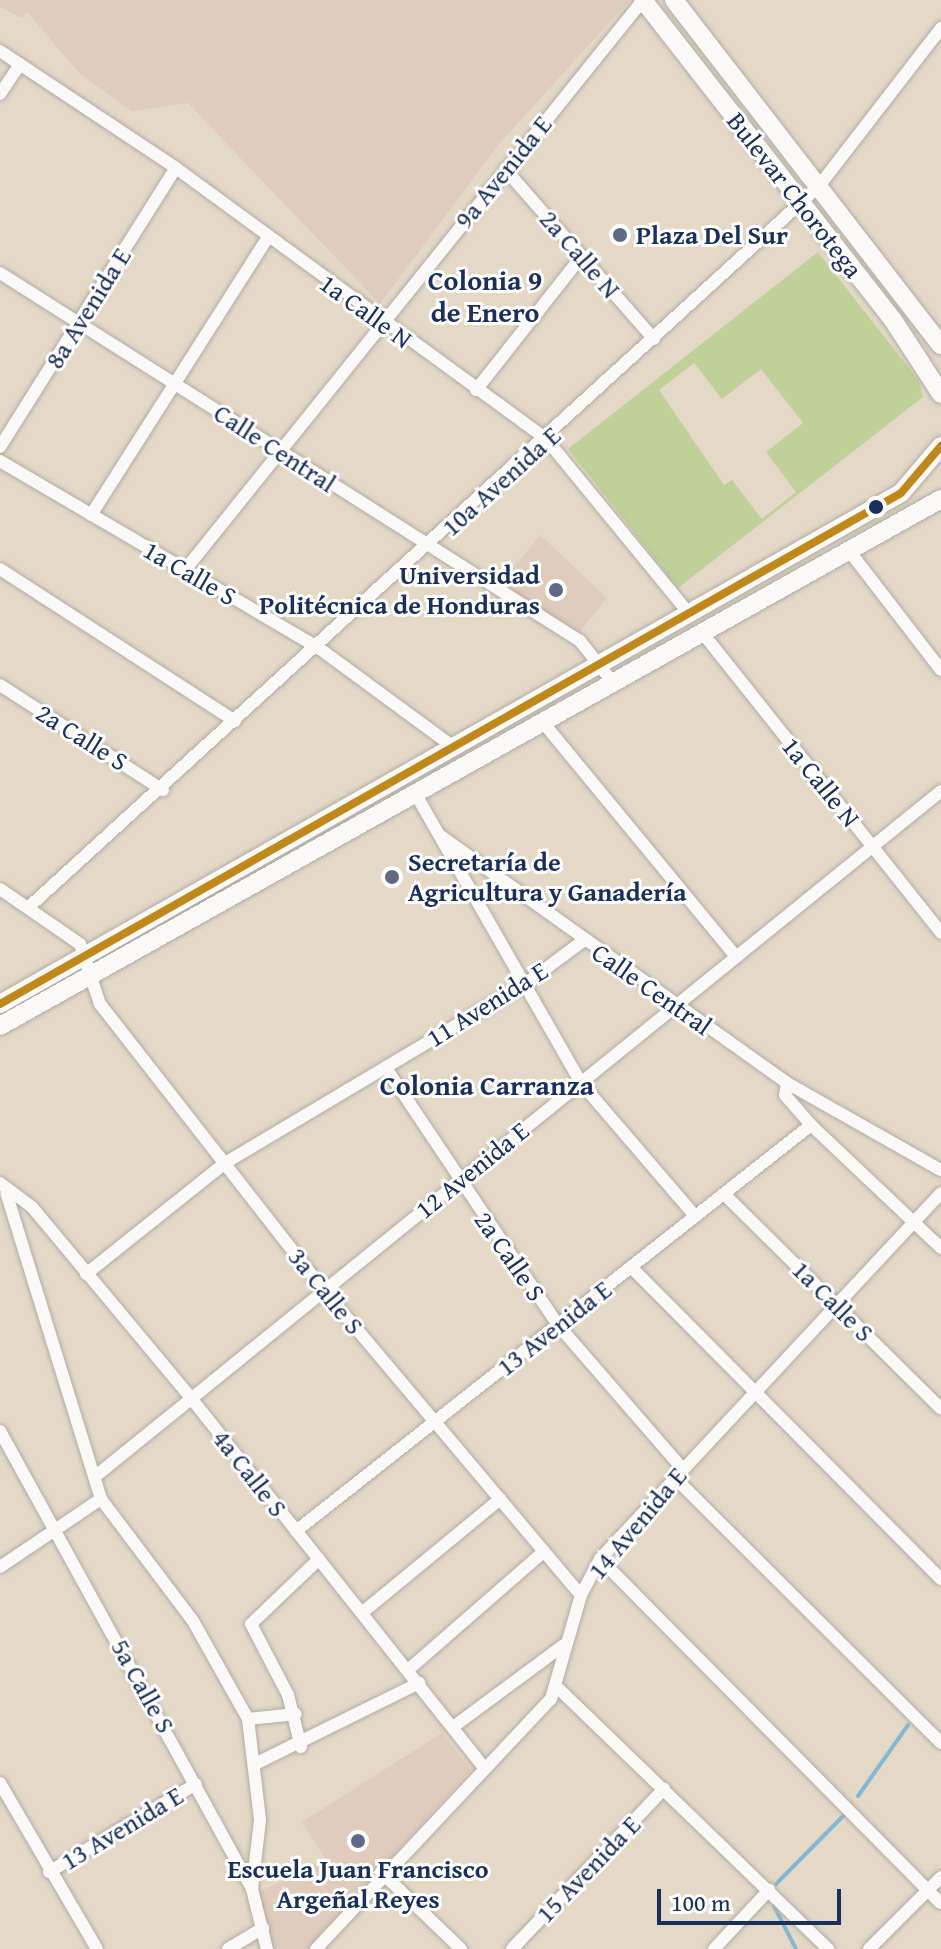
<!DOCTYPE html>
<meta charset="utf-8">
<style>
body{margin:0}
#map{position:relative;width:941px;height:1949px;overflow:hidden;background:#e4d9c7;font-family:"Gentium Book Plus",serif}
div>[style]{position:absolute}
.built>*{inset:0;background:#dfccbc}
.green>*{inset:0;background:#c0d099}
.stream>*{height:4px;margin:-2px;padding:0 2px;transform-origin:2px;border-radius:2px;background:#86b7d2}
.roads{filter:drop-shadow(0 0 2px #b1aca5) drop-shadow(0 0 2px #b1aca5)}
.minor>*{height:12px;margin:-6px;padding:0 6px;transform-origin:6px;border-radius:6px;background:#fbf9f7}
.highway>*{height:18px;margin:-9px;padding:0 9px;transform-origin:9px;border-radius:9px;background:#fbf9f7}
.bus-1>*{height:8px;margin:-4px;padding:0 4px;transform-origin:4px;border-radius:4px;background:#c08818}
.dots>*{width:22px;height:22px;translate:-50% -50%;box-sizing:border-box;border:4px solid #fff;border-radius:50%}
span{translate:-50% -50%;white-space:nowrap;text-align:center;line-height:1.15;-webkit-text-stroke:6px #fff;paint-order:stroke}
.street-label{font-size:26px;color:#1b2f5e}
.poi-label{font-size:26px;color:#1b2f5e;font-weight:700}
.left{translate:0 -50%;text-align:left}
.right{translate:-100% -50%;text-align:right}
.neighbourhood-label{font-size:28px;color:#1b2f5e;font-weight:700}
.scale{position:absolute;left:657px;top:1889px;width:184px;height:36px;box-sizing:border-box;border:4px solid #1b2f5e;border-top:0;padding-left:10px;font-size:24px;line-height:28px;white-space:nowrap;color:#1b2f5e;-webkit-text-stroke:6px #fff;paint-order:stroke}
</style>
<div id="map">
<div class="built">
<div style="clip-path:polygon(0 0,629px 0,629px 1px,499px 144px,380px 304px,188px 103px,132px 111px,81px 75px,27px 12px,22px 18px,0 7px)"></div>
<div style="clip-path:polygon(540px 535px,607px 598px,579px 633px,501px 583px)"></div>
<div style="clip-path:polygon(442px 1733px,471px 1770px,308px 1949px,273px 1949px,259px 1892px,326px 1860px,302px 1822px)"></div>
</div>
<div class="green">
<div style="clip-path:polygon(evenodd,818px 252px,919px 381px,923px 397px,678px 588px,568px 449px,818px 252px,694px 363px,722px 399px,761px 369px,803px 423px,766px 452px,796px 492px,762px 519px,732px 480px,724px 485px,659px 390px,694px 363px)"></div>
</div>
<div class="stream">
<div style="left:858px;top:1796px;width:87px;rotate:-54.8deg"></div>
<div style="left:776px;top:1884px;width:98px;rotate:-45.4deg"></div>
<div style="left:774px;top:1906px;width:48px;rotate:62.9deg"></div>
</div>
<div class="roads">
<div class="minor">
<div style="left:0;top:51px;width:211px;rotate:33.6deg"></div>
<div style="left:176px;top:168px;width:460px;rotate:36.2deg"></div>
<div style="left:547px;top:440px;width:226px;rotate:50.7deg"></div>
<div style="left:0;top:94px;width:36px;rotate:-56deg"></div>
<div style="left:505px;top:169px;width:226px;rotate:48.8deg"></div>
<div style="left:0;top:273px;width:687px;rotate:32.39deg"></div>
<div style="left:580px;top:641px;width:50px;rotate:51.5deg"></div>
<div style="left:476px;top:390px;width:171px;rotate:-51.7deg"></div>
<div style="left:0;top:447px;width:330px;rotate:-57.8deg"></div>
<div style="left:0;top:461px;width:371px;rotate:30.4deg"></div>
<div style="left:320px;top:649px;width:167px;rotate:36.3deg"></div>
<div style="left:91px;top:515px;width:330px;rotate:-57.5deg"></div>
<div style="left:847px;top:548px;width:154px;rotate:52.4deg"></div>
<div style="left:0;top:569px;width:280px;rotate:32.9deg"></div>
<div style="left:185px;top:570px;width:731px;rotate:-51.22deg"></div>
<div style="left:701px;top:631px;width:386px;rotate:51.5deg"></div>
<div style="left:0;top:685px;width:194px;rotate:32.8deg"></div>
<div style="left:541px;top:720px;width:305px;rotate:50.5deg"></div>
<div style="left:415px;top:793px;width:334px;rotate:60.2deg"></div>
<div style="left:581px;top:1083px;width:175px;rotate:49.4deg"></div>
<div style="left:441px;top:836px;width:425px;rotate:35.5deg"></div>
<div style="left:787px;top:1083px;width:177px;rotate:29.5deg"></div>
<div style="left:0;top:889px;width:97px;rotate:34.5deg"></div>
<div style="left:80px;top:944px;width:63px;rotate:71.6deg"></div>
<div style="left:100px;top:1004px;width:362px;rotate:52deg"></div>
<div style="left:323px;top:1289px;width:400px;rotate:49.9deg"></div>
<div style="left:30px;top:906px;width:1068px;rotate:-42.38deg"></div>
<div style="left:819px;top:186px;width:200px;rotate:-52.3deg"></div>
<div style="left:386px;top:1068px;width:309px;rotate:56.2deg"></div>
<div style="left:558px;top:1325px;width:189px;rotate:49.1deg"></div>
<div style="left:787px;top:1083px;width:12px;rotate:99deg"></div>
<div style="left:785px;top:1095px;width:40px;rotate:49deg"></div>
<div style="left:811px;top:1125px;width:179px;rotate:43.4deg"></div>
<div style="left:0;top:1183px;width:40px;rotate:37deg"></div>
<div style="left:32px;top:1207px;width:249px;rotate:50.2deg"></div>
<div style="left:191px;top:1398px;width:470px;rotate:51.6deg"></div>
<div style="left:724px;top:1194px;width:305px;rotate:44.7deg"></div>
<div style="left:631px;top:1267px;width:440px;rotate:45.2deg"></div>
<div style="left:86px;top:1274px;width:178px;rotate:-38.6deg"></div>
<div style="left:225px;top:1163px;width:349px;rotate:-30.8deg"></div>
<div style="left:525px;top:984px;width:72px;rotate:-36.6deg"></div>
<div style="left:0;top:1431px;width:523px;rotate:61.18deg"></div>
<div style="left:252px;top:1889px;width:62px;rotate:76deg"></div>
<div style="left:97px;top:1475px;width:1086px;rotate:-39.02deg"></div>
<div style="left:674px;top:1477px;width:377px;rotate:44.9deg"></div>
<div style="left:101px;top:1499px;width:153px;rotate:53deg"></div>
<div style="left:193px;top:1621px;width:112px;rotate:60.7deg"></div>
<div style="left:248px;top:1719px;width:102px;rotate:83.2deg"></div>
<div style="left:260px;top:1820px;width:69px;rotate:96.6deg"></div>
<div style="left:296px;top:1531px;width:656px;rotate:-38.25deg"></div>
<div style="left:600px;top:1559px;width:484px;rotate:45.3deg"></div>
<div style="left:0;top:1567px;width:122px;rotate:-34deg"></div>
<div style="left:101px;top:1499px;width:320px;rotate:-107.2deg"></div>
<div style="left:363px;top:1612px;width:178px;rotate:-39.5deg"></div>
<div style="left:408px;top:1670px;width:178px;rotate:-41.1deg"></div>
<div style="left:558px;top:1688px;width:376px;rotate:44deg"></div>
<div style="left:248px;top:1719px;width:48px;rotate:-5.9deg"></div>
<div style="left:453px;top:1727px;width:138px;rotate:-36.5deg"></div>
<div style="left:301px;top:1747px;width:54px;rotate:-104deg"></div>
<div style="left:288px;top:1695px;width:80px;rotate:-117.5deg"></div>
<div style="left:251px;top:1624px;width:94px;rotate:-43.7deg"></div>
<div style="left:257px;top:1763px;width:181px;rotate:-26.3deg"></div>
<div style="left:0;top:1783px;width:192px;rotate:59.7deg"></div>
<div style="left:49px;top:1872px;width:171px;rotate:-30.9deg"></div>
<div style="left:381px;top:1872px;width:111px;rotate:43.9deg"></div>
<div style="left:228px;top:1949px;width:41px;rotate:-31deg"></div>
<div style="left:316px;top:1949px;width:343px;rotate:-46.8deg"></div>
<div style="left:551px;top:1699px;width:108px;rotate:-73.9deg"></div>
<div style="left:581px;top:1595px;width:41px;rotate:-62.2deg"></div>
<div style="left:600px;top:1559px;width:500px;rotate:-47.03deg"></div>
<div style="left:512px;top:1949px;width:221px;rotate:-46.5deg"></div>
<div style="left:714px;top:1949px;width:81px;rotate:-47deg"></div>
<div style="left:869px;top:1949px;width:102px;rotate:-45deg"></div>
</div>
<div class="highway">
<div style="left:643px;top:0;width:406px;rotate:52deg"></div>
<div style="left:893px;top:320px;width:88px;rotate:57deg"></div>
<div style="left:674px;top:0;width:436px;rotate:52.3deg"></div>
<div style="left:0;top:1004px;width:1036px;rotate:-29.56deg"></div>
<div style="left:901px;top:493px;width:62px;rotate:-49.6deg"></div>
<div style="left:0;top:1026px;width:1079px;rotate:-29.25deg"></div>
</div>
</div>
<div class="bus-1">
<div style="left:0;top:1004px;width:1036px;rotate:-29.56deg"></div>
<div style="left:901px;top:493px;width:62px;rotate:-49.6deg"></div>
</div>
<div class="dots">
<div style="left:620px;top:235px;background:#616a83"></div>
<div style="left:876px;top:507px;background:#1b2f5e"></div>
<div style="left:556px;top:590px;background:#616a83"></div>
<div style="left:392px;top:877px;background:#616a83"></div>
<div style="left:358px;top:1841px;background:#616a83"></div>
</div>
<div class="street-label">
<span style="left:503px;top:172px;rotate:-51deg">9a Avenida E</span>
<span style="left:795px;top:195px;rotate:52deg">Bulevar Chorotega</span>
<span style="left:580px;top:254px;rotate:49deg">2a Calle N</span>
<span style="left:88px;top:308px;rotate:-58deg">8a Avenida E</span>
<span style="left:366px;top:311px;rotate:36deg">1a Calle N</span>
<span style="left:275px;top:448px;rotate:33deg">Calle Central</span>
<span style="left:501px;top:481px;rotate:-42deg">10a Avenida E</span>
<span style="left:190px;top:573px;rotate:30deg">1a Calle S</span>
<span style="left:82px;top:737px;rotate:32deg">2a Calle S</span>
<span style="left:821px;top:782px;rotate:51deg">1a Calle N</span>
<span style="left:652px;top:989px;rotate:35deg">Calle Central</span>
<span style="left:487px;top:1004px;rotate:-32deg">11 Avenida E</span>
<span style="left:472px;top:1170px;rotate:-39deg">12 Avenida E</span>
<span style="left:510px;top:1256px;rotate:55deg">2a Calle S</span>
<span style="left:326px;top:1291px;rotate:51deg">3a Calle S</span>
<span style="left:833px;top:1301px;rotate:45deg">1a Calle S</span>
<span style="left:554px;top:1328px;rotate:-38deg">13 Avenida E</span>
<span style="left:250px;top:1473px;rotate:52deg">4a Calle S</span>
<span style="left:637px;top:1523px;rotate:-50deg">14 Avenida E</span>
<span style="left:143px;top:1686px;rotate:61deg">5a Calle S</span>
<span style="left:122px;top:1828px;rotate:-31deg">13 Avenida E</span>
<span style="left:588px;top:1869px;rotate:-46deg">15 Avenida E</span>
</div>
<div class="poi-label">
<span class="left" style="left:636px;top:235px">Plaza Del Sur</span>
<span class="right" style="left:540px;top:590px">Universidad<br>Politécnica de Honduras</span>
<span class="left" style="left:408px;top:877px">Secretaría de<br>Agricultura y Ganadería</span>
<span style="left:358px;top:1884px">Escuela Juan Francisco<br>Argeñal Reyes</span>
</div>
<div class="neighbourhood-label">
<span style="left:485px;top:296px">Colonia 9<br>de Enero</span>
<span style="left:487px;top:1085px">Colonia Carranza</span>
</div>
<div class="scale">100 m</div>
</div>
